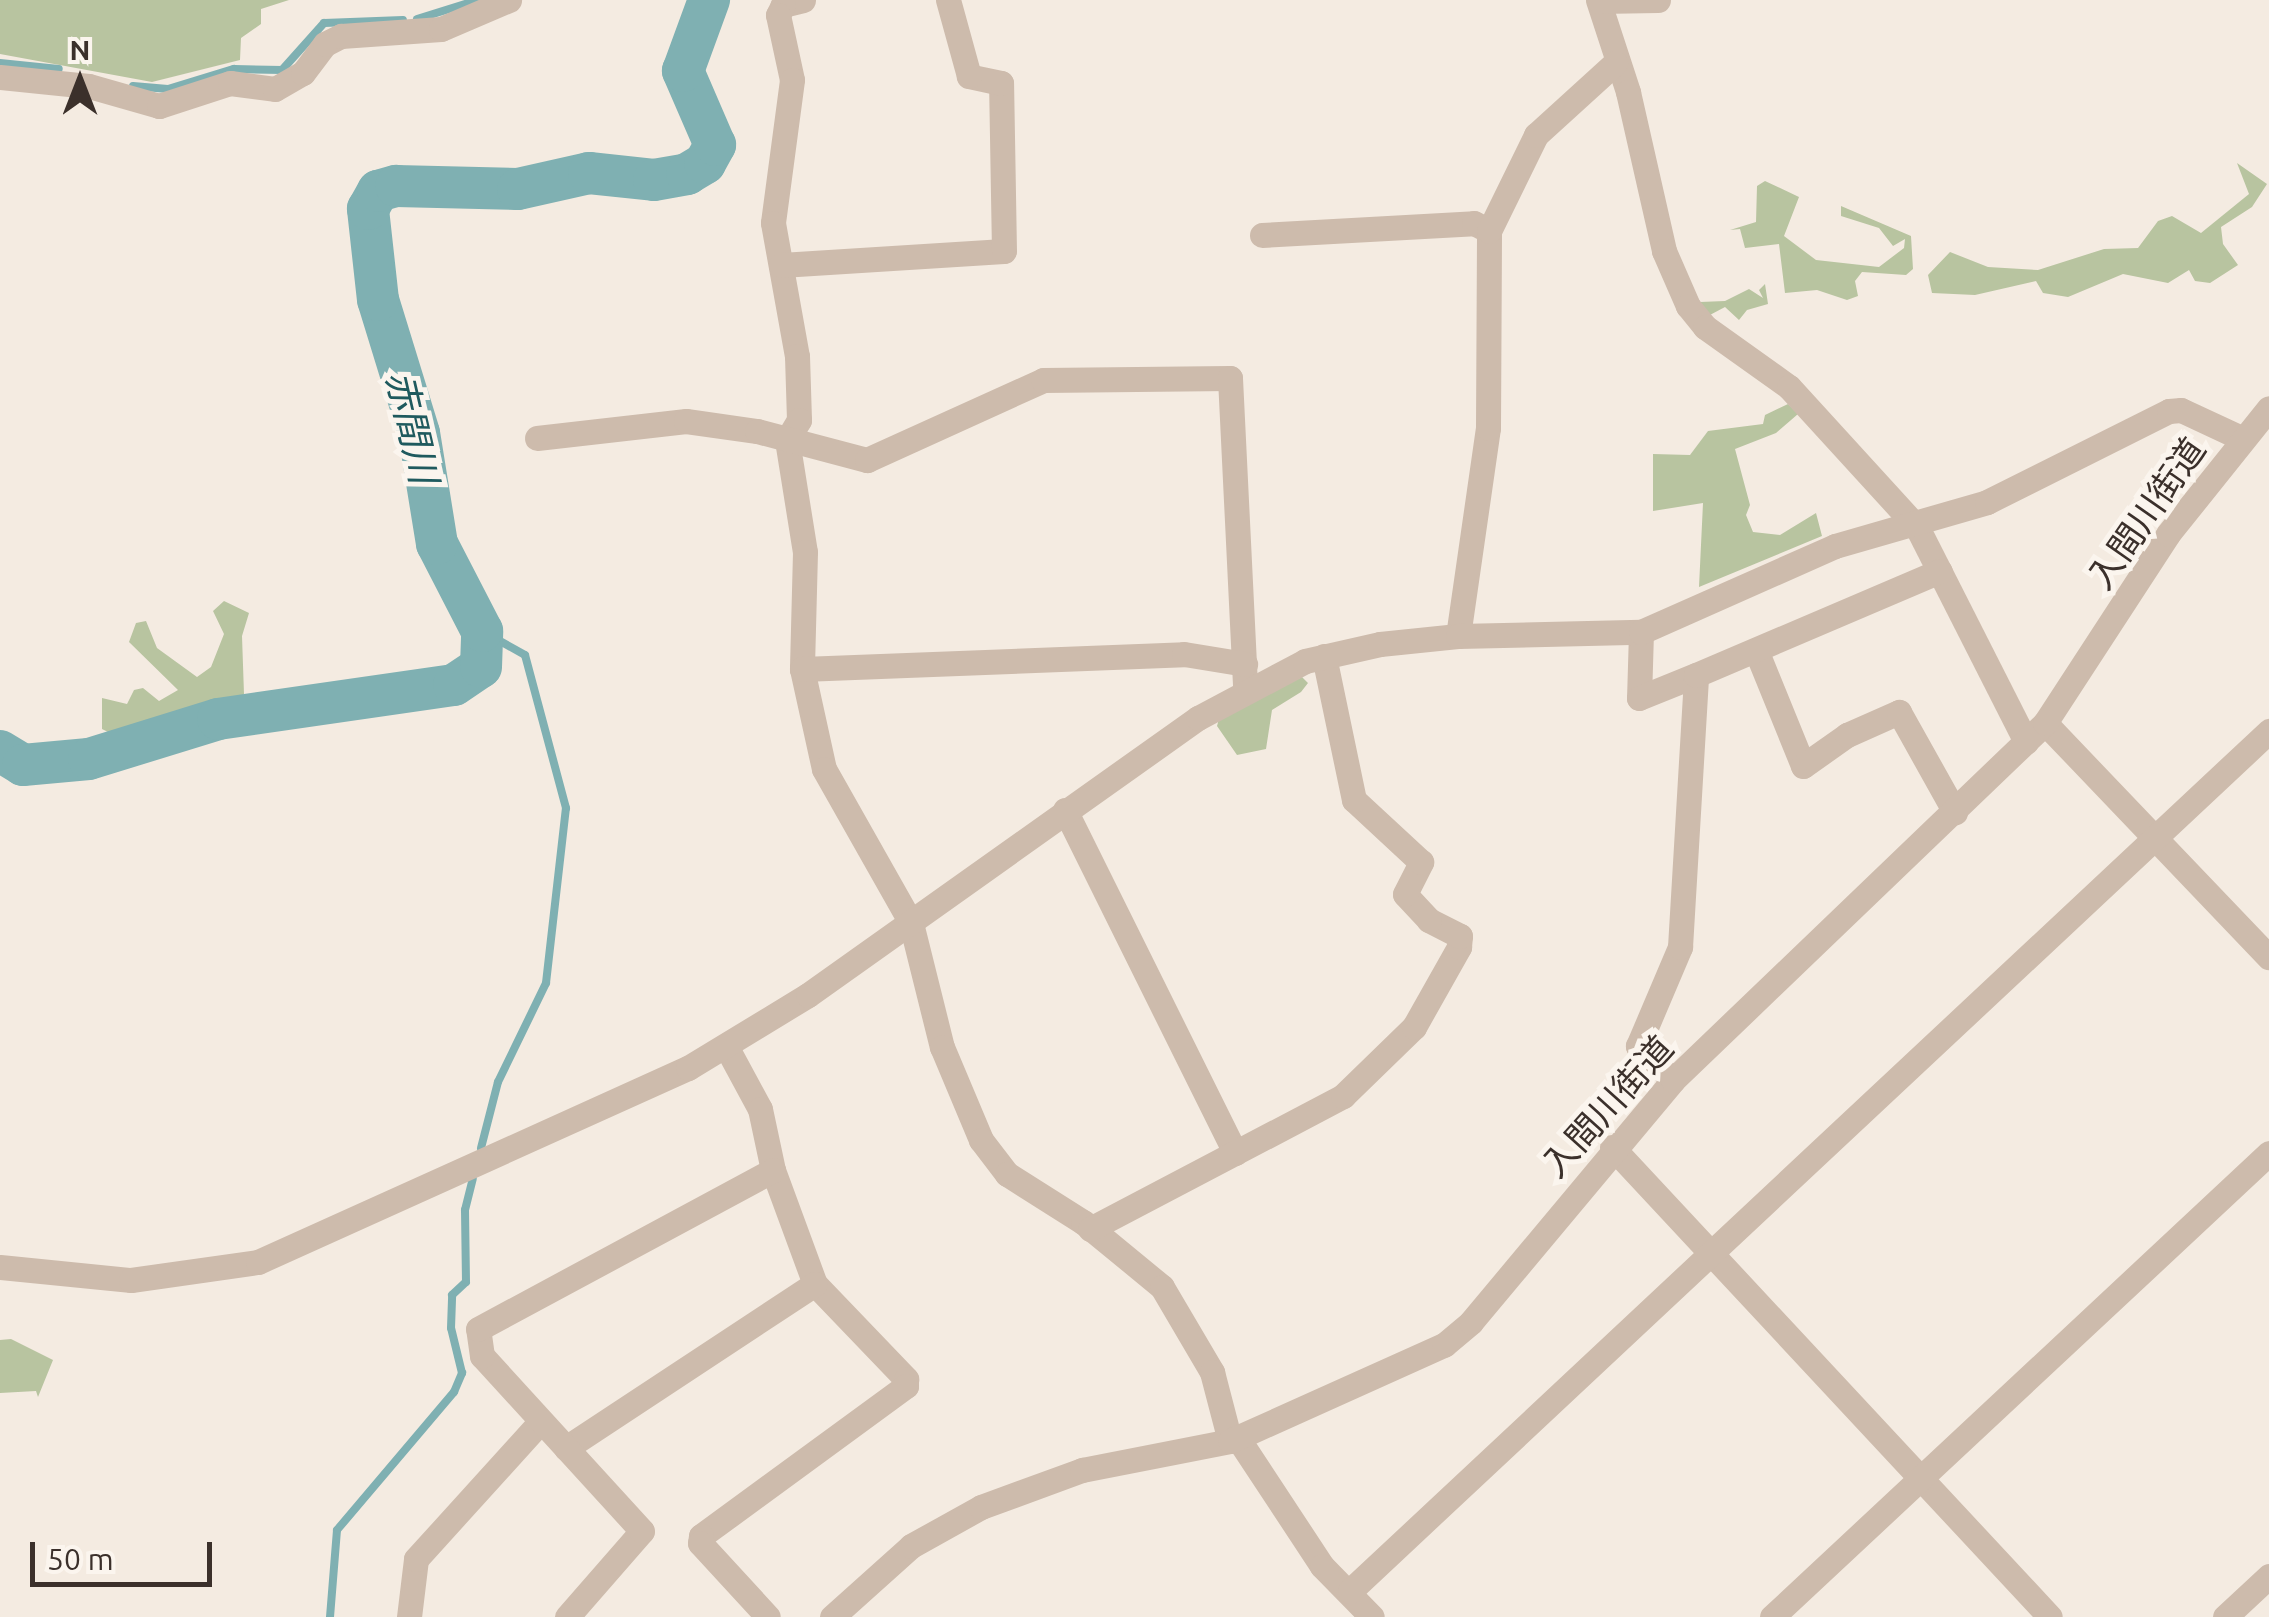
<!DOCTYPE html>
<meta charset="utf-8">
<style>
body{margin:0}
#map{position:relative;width:2269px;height:1617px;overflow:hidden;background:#f4ebe1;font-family:Ubuntu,"Noto Sans JP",sans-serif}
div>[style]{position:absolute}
.green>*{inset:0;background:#b8c4a0}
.stream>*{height:8px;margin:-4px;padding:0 4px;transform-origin:4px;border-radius:4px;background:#7fb0b2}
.river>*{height:42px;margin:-21px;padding:0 21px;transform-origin:21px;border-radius:21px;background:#7fb0b2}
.minor>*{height:25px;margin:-12.5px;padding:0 12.5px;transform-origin:12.5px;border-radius:12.5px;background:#cdbbac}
span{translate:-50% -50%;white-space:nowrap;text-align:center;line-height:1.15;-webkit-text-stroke:10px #fbf5ee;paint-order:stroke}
.street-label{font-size:35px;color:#3b302b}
.water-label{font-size:38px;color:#1f5a5e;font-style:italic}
.north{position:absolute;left:30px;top:30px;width:100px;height:100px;-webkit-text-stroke:8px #fbf5ee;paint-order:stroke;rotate:0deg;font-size:28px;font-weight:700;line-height:40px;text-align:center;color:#3b302b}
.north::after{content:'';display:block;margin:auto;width:35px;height:45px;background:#3b302b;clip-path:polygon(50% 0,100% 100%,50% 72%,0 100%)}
.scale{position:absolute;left:30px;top:1542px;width:182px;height:45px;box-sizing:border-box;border:5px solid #3b302b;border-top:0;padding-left:12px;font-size:30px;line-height:35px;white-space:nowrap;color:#3b302b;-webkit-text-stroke:8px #fbf5ee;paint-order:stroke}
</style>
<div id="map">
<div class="green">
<div style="clip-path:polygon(0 0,289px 0,261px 9px,261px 24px,241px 38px,240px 60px,152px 82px,0 54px)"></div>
<div style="clip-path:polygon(2237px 163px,2267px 184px,2252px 207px,2221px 227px,2223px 244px,2238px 265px,2210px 283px,2195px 281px,2189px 270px,2168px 283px,2123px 274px,2068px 297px,2043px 293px,2036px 281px,1975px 295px,1932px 293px,1928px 275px,1950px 252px,1988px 267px,2038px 270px,2104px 249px,2138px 248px,2158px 221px,2172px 216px,2201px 233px,2249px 194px)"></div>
<div style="clip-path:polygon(1765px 181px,1799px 197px,1784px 236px,1816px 260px,1879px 267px,1904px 248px,1905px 239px,1893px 246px,1879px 228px,1841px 216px,1841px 206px,1911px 236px,1913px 269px,1906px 275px,1862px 272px,1855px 281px,1858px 296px,1847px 300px,1817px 290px,1785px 293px,1779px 244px,1745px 248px,1740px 229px,1730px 230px,1756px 222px,1757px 186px)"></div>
<div style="clip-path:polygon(1765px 284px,1768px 304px,1747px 310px,1739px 320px,1725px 307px,1708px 316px,1700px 302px,1725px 301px,1749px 289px,1763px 298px,1759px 290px)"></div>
<div style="clip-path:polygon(1788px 404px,1798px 414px,1776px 433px,1735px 449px,1750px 505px,1746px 515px,1753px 532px,1780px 535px,1816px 513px,1822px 536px,1699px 587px,1703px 503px,1653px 511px,1653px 454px,1690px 455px,1708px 431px,1763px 424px,1765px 415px)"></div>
<div style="clip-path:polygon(224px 601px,249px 613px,242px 636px,244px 694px,222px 712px,173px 725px,164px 716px,159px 729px,126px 741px,102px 729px,102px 698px,127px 704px,134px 690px,143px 688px,159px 701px,178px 690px,129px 642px,136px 623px,146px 621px,157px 648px,197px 677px,211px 667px,224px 634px,213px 611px)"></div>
<div style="clip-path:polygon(1302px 677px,1308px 683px,1301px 692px,1272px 710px,1266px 749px,1237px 755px,1217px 726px,1219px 719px)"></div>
<div style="clip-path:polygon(11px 1339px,53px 1360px,38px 1397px,36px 1391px,0 1393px,0 1340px)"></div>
</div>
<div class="stream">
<div style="left:417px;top:19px;width:64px;rotate:-17.3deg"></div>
<div style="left:0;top:63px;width:59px;rotate:5.8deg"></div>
<div style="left:133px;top:86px;width:35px;rotate:5deg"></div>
<div style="left:168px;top:89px;width:69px;rotate:-16.9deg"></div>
<div style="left:234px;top:69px;width:48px;rotate:1.2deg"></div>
<div style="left:282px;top:70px;width:63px;rotate:-48.2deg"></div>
<div style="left:324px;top:23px;width:79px;rotate:-2.2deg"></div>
<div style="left:481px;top:1148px;width:68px;rotate:-75.6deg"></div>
<div style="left:498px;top:1082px;width:110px;rotate:-64.1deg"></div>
<div style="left:546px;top:983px;width:176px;rotate:-83.5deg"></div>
<div style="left:566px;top:808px;width:158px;rotate:-105deg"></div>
<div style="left:525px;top:655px;width:49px;rotate:-150.8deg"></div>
<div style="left:330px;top:1617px;width:87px;rotate:-85.4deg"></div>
<div style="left:337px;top:1530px;width:181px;rotate:-49.7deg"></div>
<div style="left:454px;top:1392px;width:21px;rotate:-67deg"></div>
<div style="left:462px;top:1373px;width:46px;rotate:-103.7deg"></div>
<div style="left:451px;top:1328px;width:33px;rotate:-88deg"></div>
<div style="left:452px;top:1295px;width:19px;rotate:-43deg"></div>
<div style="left:466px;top:1282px;width:72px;rotate:-90.8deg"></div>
<div style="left:465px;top:1210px;width:32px;rotate:-76deg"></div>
</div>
<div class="river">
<div style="left:0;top:751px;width:27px;rotate:31deg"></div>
<div style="left:23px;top:765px;width:66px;rotate:-5.2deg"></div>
<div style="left:89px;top:759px;width:135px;rotate:-17.2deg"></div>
<div style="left:218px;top:719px;width:238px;rotate:-8.2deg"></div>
<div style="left:454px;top:685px;width:32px;rotate:-34deg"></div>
<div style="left:481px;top:667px;width:36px;rotate:-88deg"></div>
<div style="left:482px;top:631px;width:98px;rotate:-117.3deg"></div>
<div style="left:437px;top:544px;width:112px;rotate:-99.2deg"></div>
<div style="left:419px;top:433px;width:139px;rotate:-107.1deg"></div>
<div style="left:378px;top:300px;width:92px;rotate:-96.3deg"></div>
<div style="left:368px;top:209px;width:21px;rotate:-61deg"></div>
<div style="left:378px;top:191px;width:19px;rotate:-16deg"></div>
<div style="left:396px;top:186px;width:122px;rotate:1.4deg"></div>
<div style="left:518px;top:189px;width:73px;rotate:-12.7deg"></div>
<div style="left:589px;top:173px;width:65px;rotate:6.1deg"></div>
<div style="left:654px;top:180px;width:34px;rotate:-10deg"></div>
<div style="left:687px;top:174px;width:21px;rotate:-31deg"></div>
<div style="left:705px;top:163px;width:21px;rotate:-61deg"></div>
<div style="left:715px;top:145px;width:81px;rotate:-113.4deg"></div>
<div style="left:683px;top:71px;width:76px;rotate:-69.9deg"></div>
</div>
<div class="minor">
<div style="left:803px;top:0;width:21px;rotate:166deg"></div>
<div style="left:783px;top:5px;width:11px;rotate:117deg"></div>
<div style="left:778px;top:15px;width:66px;rotate:77.8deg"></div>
<div style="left:792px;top:80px;width:144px;rotate:97.6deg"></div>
<div style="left:773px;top:223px;width:135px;rotate:79.8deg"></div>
<div style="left:797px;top:356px;width:64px;rotate:88.2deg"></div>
<div style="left:799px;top:420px;width:23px;rotate:121deg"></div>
<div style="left:787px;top:440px;width:113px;rotate:80.9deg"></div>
<div style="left:805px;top:552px;width:117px;rotate:91.5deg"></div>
<div style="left:802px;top:669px;width:102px;rotate:77.6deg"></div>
<div style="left:824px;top:769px;width:177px;rotate:60.5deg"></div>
<div style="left:911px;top:923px;width:128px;rotate:76deg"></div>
<div style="left:942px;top:1047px;width:101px;rotate:67.2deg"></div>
<div style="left:981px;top:1140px;width:43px;rotate:52.6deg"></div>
<div style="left:1007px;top:1174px;width:90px;rotate:32.3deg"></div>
<div style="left:1083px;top:1222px;width:102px;rotate:39.4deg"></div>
<div style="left:1162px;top:1287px;width:99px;rotate:59.5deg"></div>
<div style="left:1212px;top:1372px;width:71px;rotate:75.4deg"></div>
<div style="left:1598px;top:0;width:97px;rotate:71.9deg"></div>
<div style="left:1628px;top:92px;width:163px;rotate:77.2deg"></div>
<div style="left:1664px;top:251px;width:60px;rotate:66.4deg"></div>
<div style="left:1688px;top:306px;width:27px;rotate:51deg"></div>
<div style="left:1705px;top:327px;width:103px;rotate:35.5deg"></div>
<div style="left:1789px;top:387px;width:190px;rotate:47.6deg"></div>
<div style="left:1917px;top:527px;width:241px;rotate:63.1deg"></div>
<div style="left:1599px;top:1px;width:59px;rotate:-1deg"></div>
<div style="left:0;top:77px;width:89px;rotate:5.8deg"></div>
<div style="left:89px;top:86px;width:73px;rotate:15.9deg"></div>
<div style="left:159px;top:106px;width:75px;rotate:-17.9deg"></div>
<div style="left:230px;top:83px;width:45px;rotate:7.6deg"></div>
<div style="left:275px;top:89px;width:32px;rotate:-30deg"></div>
<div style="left:303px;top:73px;width:36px;rotate:-53deg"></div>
<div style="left:325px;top:44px;width:18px;rotate:-27deg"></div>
<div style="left:341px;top:36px;width:100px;rotate:-4deg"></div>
<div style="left:441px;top:29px;width:74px;rotate:-23.1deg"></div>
<div style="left:1262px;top:235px;width:212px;rotate:-3.2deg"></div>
<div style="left:1474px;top:223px;width:17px;rotate:28deg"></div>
<div style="left:781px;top:265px;width:223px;rotate:-3.6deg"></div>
<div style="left:1004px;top:251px;width:168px;rotate:-91deg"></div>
<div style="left:1001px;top:83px;width:33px;rotate:-168deg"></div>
<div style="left:969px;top:76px;width:79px;rotate:-105.4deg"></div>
<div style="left:537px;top:438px;width:150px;rotate:-6.5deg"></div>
<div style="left:686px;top:421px;width:72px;rotate:8deg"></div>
<div style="left:757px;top:431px;width:114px;rotate:14.8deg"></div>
<div style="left:867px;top:460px;width:193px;rotate:-24.4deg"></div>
<div style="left:1043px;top:380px;width:187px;rotate:-0.6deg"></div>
<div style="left:1230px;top:378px;width:311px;rotate:87.2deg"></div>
<div style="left:1641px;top:632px;width:66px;rotate:91.7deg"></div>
<div style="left:1639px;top:698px;width:61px;rotate:-22deg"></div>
<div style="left:1458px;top:636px;width:210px;rotate:-81.8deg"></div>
<div style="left:1488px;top:428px;width:197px;rotate:-89.7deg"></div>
<div style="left:1489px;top:231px;width:107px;rotate:-63.9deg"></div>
<div style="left:1536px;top:135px;width:107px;rotate:-42.3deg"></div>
<div style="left:1756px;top:650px;width:125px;rotate:67.9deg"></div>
<div style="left:1803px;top:766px;width:54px;rotate:-35.2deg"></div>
<div style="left:1847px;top:735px;width:57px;rotate:-23.9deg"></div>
<div style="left:1899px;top:712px;width:115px;rotate:60.8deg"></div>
<div style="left:802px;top:669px;width:382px;rotate:-2.2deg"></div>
<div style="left:1184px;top:654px;width:62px;rotate:9.3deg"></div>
<div style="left:2045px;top:723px;width:324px;rotate:46.3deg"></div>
<div style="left:1065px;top:810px;width:383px;rotate:63.6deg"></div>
<div style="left:727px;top:1048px;width:69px;rotate:61.6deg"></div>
<div style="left:760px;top:1109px;width:62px;rotate:78deg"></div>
<div style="left:773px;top:1170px;width:121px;rotate:69.8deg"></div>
<div style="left:815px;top:1284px;width:132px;rotate:46.2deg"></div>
<div style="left:906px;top:1379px;width:7px;rotate:90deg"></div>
<div style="left:906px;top:1386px;width:254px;rotate:143.8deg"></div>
<div style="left:701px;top:1536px;width:7px;rotate:98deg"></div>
<div style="left:700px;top:1543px;width:100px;rotate:47.4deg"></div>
<div style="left:1673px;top:1080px;width:49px;rotate:-135.8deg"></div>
<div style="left:1638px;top:1046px;width:108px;rotate:-67deg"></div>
<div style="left:1680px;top:947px;width:272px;rotate:-86.6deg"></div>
<div style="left:1696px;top:675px;width:265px;rotate:-23.1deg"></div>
<div style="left:1612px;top:1147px;width:642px;rotate:47.02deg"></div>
<div style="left:1090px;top:1229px;width:286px;rotate:-27.7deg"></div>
<div style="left:1343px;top:1096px;width:99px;rotate:-44.2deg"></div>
<div style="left:1414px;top:1027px;width:92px;rotate:-60.6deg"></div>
<div style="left:1459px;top:947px;width:11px;rotate:-85deg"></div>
<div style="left:1460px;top:936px;width:35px;rotate:-153deg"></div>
<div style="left:1429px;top:920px;width:35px;rotate:-133deg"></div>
<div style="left:1405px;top:894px;width:36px;rotate:-63deg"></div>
<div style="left:1421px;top:862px;width:91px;rotate:-137.2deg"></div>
<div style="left:1354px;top:800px;width:147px;rotate:-101.8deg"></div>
<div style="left:0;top:1267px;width:132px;rotate:5.7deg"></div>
<div style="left:131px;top:1280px;width:128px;rotate:-8.1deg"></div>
<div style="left:258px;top:1262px;width:472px;rotate:-24.3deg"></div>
<div style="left:688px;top:1068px;width:140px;rotate:-31.3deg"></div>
<div style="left:808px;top:995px;width:478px;rotate:-35.4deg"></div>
<div style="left:1198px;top:718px;width:121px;rotate:-28deg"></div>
<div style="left:1305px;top:661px;width:77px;rotate:-12.8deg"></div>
<div style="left:1380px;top:644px;width:78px;rotate:-5.9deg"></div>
<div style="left:1458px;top:636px;width:183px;rotate:-1.3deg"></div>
<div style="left:1641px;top:632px;width:212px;rotate:-23.9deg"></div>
<div style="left:1835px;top:546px;width:158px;rotate:-16.1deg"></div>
<div style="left:1987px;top:502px;width:203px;rotate:-26.6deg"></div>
<div style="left:2169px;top:411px;width:12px;rotate:-5deg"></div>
<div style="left:2181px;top:410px;width:66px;rotate:25deg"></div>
<div style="left:1237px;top:1437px;width:154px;rotate:56.6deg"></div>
<div style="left:1322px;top:1566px;width:71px;rotate:45.6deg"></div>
<div style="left:566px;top:1448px;width:298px;rotate:-33.4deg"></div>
<div style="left:1350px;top:1591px;width:1259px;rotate:-43.1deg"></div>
<div style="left:409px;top:1617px;width:58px;rotate:-83.1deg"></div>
<div style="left:416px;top:1559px;width:186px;rotate:-47.8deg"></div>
<div style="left:567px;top:1617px;width:114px;rotate:-48.9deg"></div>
<div style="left:642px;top:1531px;width:237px;rotate:-132.4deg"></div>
<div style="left:482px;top:1356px;width:27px;rotate:-98deg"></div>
<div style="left:478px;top:1329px;width:335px;rotate:-28.3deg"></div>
<div style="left:832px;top:1617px;width:106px;rotate:-41.9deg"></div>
<div style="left:911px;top:1546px;width:80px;rotate:-29.1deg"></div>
<div style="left:981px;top:1507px;width:108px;rotate:-20.1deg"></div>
<div style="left:1082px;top:1470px;width:151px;rotate:-11.1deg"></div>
<div style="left:1230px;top:1441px;width:235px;rotate:-24.2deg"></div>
<div style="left:1444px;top:1345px;width:35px;rotate:-40deg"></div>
<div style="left:1471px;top:1322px;width:315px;rotate:-50.1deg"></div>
<div style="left:1673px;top:1080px;width:516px;rotate:-43.82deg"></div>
<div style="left:2045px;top:723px;width:225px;rotate:-56.9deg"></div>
<div style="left:2168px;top:534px;width:161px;rotate:-51.3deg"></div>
<div style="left:1772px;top:1617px;width:680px;rotate:-43.03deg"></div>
<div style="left:2225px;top:1617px;width:60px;rotate:-43deg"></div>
</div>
<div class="street-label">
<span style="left:2146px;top:513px;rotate:-55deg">入間川街道</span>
<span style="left:1607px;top:1106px;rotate:-48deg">入間川街道</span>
</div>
<div class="water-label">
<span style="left:412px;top:427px;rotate:77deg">赤間川</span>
</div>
<div class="north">N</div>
<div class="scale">50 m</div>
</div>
